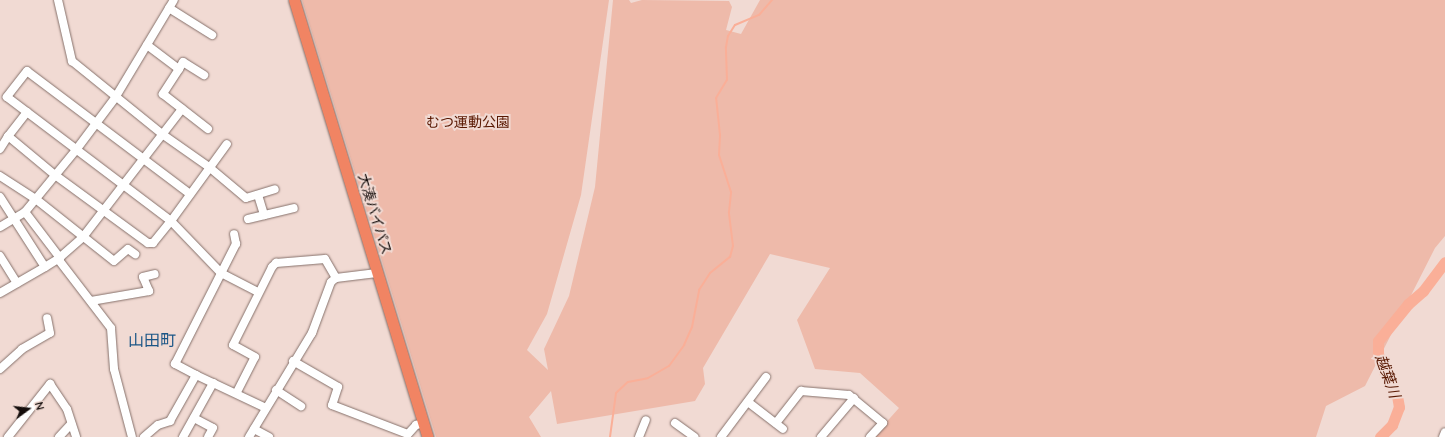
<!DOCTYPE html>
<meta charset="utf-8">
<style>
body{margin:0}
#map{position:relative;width:1445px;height:437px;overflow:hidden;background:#f1dad3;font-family:Quicksand,"Noto Sans JP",sans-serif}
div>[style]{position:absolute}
.green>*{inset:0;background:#eebaaa}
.stream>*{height:2px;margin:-1px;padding:0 1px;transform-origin:1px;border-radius:1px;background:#faaf98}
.river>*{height:11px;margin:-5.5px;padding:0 5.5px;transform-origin:5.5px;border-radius:5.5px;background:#faaf98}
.roads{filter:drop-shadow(0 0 1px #86716b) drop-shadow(0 0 1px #86716b)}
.minor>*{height:8px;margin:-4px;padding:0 4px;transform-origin:4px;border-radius:4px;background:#fff}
.highway>*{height:11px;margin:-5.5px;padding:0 5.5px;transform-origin:5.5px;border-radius:5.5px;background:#f18463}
span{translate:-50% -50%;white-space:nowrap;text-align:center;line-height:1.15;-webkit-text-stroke:4px #f1dad3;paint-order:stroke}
.park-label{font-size:14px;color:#591802}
.street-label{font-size:14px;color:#140d0b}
.water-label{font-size:15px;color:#591903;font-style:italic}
.quarter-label{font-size:16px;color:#1b5586}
.north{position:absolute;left:8px;top:389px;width:40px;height:40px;-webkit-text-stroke:3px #f1dad3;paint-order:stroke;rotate:75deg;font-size:11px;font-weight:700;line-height:16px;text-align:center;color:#140d0b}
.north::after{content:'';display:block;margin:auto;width:14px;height:18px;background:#140d0b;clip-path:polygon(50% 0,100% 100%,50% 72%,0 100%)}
</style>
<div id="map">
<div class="green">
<div style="clip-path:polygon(302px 0,609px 0,581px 195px,547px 314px,527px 350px,548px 370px,544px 349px,569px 296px,595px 187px,613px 0,629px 0,631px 3px,642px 0,729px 1px,732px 7px,726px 30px,741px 34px,760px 0,1445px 0,1445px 236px,1435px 248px,1365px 386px,1326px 406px,1316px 437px,873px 437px,899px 408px,860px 373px,815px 369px,797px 320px,830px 268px,770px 254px,703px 368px,705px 384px,695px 401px,557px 424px,551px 391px,529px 417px,541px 437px,436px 437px)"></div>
</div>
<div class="stream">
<div style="left:610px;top:437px;width:44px;rotate:-82.2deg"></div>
<div style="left:616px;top:393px;width:16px;rotate:-43deg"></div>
<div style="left:628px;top:382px;width:20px;rotate:-11deg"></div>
<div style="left:648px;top:378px;width:24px;rotate:-30deg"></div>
<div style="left:669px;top:366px;width:26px;rotate:-54deg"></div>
<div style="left:684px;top:345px;width:20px;rotate:-66deg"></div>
<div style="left:692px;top:327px;width:38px;rotate:-79deg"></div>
<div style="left:699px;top:290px;width:20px;rotate:-57deg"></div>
<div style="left:710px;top:273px;width:26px;rotate:-39deg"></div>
<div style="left:730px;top:257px;width:11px;rotate:-75deg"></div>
<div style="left:733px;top:246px;width:34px;rotate:-97deg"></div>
<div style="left:729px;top:212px;width:20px;rotate:-84deg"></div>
<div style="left:731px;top:192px;width:39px;rotate:-108deg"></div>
<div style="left:719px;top:155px;width:20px;rotate:-87deg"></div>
<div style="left:720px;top:135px;width:37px;rotate:-96deg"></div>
<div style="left:716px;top:98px;width:21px;rotate:-59deg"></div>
<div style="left:727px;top:80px;width:33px;rotate:-92deg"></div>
<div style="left:726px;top:47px;width:11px;rotate:-80deg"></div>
<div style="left:728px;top:36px;width:13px;rotate:-58deg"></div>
<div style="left:735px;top:25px;width:26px;rotate:-23deg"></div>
<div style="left:759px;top:15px;width:20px;rotate:-49deg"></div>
</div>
<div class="river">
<div style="left:1380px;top:437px;width:17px;rotate:-45deg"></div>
<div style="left:1392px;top:425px;width:19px;rotate:-69deg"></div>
<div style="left:1399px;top:407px;width:11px;rotate:-100deg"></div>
<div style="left:1397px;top:396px;width:27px;rotate:-118deg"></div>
<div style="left:1384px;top:372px;width:20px;rotate:-108deg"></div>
<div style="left:1378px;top:353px;width:12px;rotate:-90deg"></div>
<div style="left:1378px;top:341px;width:48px;rotate:-51deg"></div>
<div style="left:1408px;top:304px;width:20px;rotate:-41deg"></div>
<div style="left:1423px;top:291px;width:36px;rotate:-53deg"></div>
</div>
<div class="roads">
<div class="minor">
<div style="left:58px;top:0;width:63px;rotate:77.1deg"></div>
<div style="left:72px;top:61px;width:116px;rotate:39deg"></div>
<div style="left:162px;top:134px;width:57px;rotate:35.1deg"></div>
<div style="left:209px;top:167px;width:48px;rotate:40deg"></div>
<div style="left:246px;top:198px;width:30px;rotate:-17deg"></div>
<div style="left:169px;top:8px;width:51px;rotate:32.1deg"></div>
<div style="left:147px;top:45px;width:40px;rotate:37deg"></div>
<div style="left:179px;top:69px;width:30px;rotate:123deg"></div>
<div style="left:163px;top:94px;width:57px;rotate:37.9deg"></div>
<div style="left:179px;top:69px;width:8px;rotate:-60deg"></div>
<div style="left:183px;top:62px;width:25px;rotate:32deg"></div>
<div style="left:27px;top:112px;width:31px;rotate:128deg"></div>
<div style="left:8px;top:136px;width:61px;rotate:39.7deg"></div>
<div style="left:55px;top:175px;width:115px;rotate:36.2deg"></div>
<div style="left:148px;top:243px;width:5px"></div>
<div style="left:153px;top:243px;width:28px;rotate:-51deg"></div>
<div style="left:171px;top:221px;width:95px;rotate:-54deg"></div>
<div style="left:0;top:149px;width:15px;rotate:-58deg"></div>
<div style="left:0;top:176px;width:44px;rotate:33deg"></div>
<div style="left:37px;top:200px;width:98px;rotate:38.4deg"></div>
<div style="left:114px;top:261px;width:18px;rotate:-41deg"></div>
<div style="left:128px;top:249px;width:9px;rotate:36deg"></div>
<div style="left:190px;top:194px;width:204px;rotate:-143deg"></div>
<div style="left:27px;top:71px;width:33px;rotate:128deg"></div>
<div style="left:7px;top:97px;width:206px;rotate:37.1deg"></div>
<div style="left:171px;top:221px;width:72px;rotate:46.1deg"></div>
<div style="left:221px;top:273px;width:42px;rotate:27.2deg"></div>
<div style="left:258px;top:195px;width:21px;rotate:73deg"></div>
<div style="left:0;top:197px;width:83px;rotate:57.3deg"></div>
<div style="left:45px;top:267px;width:15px;rotate:-32deg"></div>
<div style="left:58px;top:259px;width:87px;rotate:52.5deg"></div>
<div style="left:111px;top:328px;width:41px;rotate:85.8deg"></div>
<div style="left:114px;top:369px;width:70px;rotate:75.2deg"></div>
<div style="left:25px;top:212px;width:58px;rotate:52.7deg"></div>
<div style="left:248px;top:219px;width:47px;rotate:-13.4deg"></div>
<div style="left:0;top:227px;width:29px;rotate:-31deg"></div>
<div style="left:25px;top:212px;width:80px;rotate:-50.6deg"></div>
<div style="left:76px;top:150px;width:65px;rotate:-53.1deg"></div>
<div style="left:115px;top:98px;width:114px;rotate:-59deg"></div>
<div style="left:0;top:256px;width:32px;rotate:58deg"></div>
<div style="left:58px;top:259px;width:33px;rotate:-41deg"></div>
<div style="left:83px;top:237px;width:162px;rotate:-52.3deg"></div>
<div style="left:0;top:293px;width:52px;rotate:-30deg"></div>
<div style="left:91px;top:301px;width:59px;rotate:-9.8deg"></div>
<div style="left:149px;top:291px;width:15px;rotate:-113deg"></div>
<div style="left:143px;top:277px;width:12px;rotate:-14deg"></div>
<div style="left:293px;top:361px;width:52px;rotate:30deg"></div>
<div style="left:338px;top:387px;width:19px;rotate:108deg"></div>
<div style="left:332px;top:405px;width:81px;rotate:20.9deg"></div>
<div style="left:408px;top:434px;width:12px;rotate:-48deg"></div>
<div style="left:416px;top:425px;width:8px;rotate:-14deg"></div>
<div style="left:0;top:369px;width:30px;rotate:-42deg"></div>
<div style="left:22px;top:349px;width:32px;rotate:-30deg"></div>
<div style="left:50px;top:333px;width:15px;rotate:-101deg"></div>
<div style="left:196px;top:375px;width:77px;rotate:25.2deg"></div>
<div style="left:276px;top:390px;width:30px;rotate:33deg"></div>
<div style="left:237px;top:392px;width:39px;rotate:-63deg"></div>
<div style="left:255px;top:357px;width:25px;rotate:-151deg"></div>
<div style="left:233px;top:345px;width:87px;rotate:-63.4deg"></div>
<div style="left:272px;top:267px;width:6px;rotate:-45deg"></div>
<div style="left:276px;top:263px;width:49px;rotate:-4.7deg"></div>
<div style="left:325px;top:259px;width:22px;rotate:60deg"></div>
<div style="left:748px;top:402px;width:44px;rotate:37.6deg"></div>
<div style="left:194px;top:418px;width:21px;rotate:28deg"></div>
<div style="left:213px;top:428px;width:10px;rotate:119deg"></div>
<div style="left:675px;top:423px;width:24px;rotate:36deg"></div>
<div style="left:776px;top:423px;width:41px;rotate:-52deg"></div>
<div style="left:801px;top:391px;width:48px;rotate:4.8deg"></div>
<div style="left:849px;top:395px;width:44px;rotate:39.5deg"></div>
<div style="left:883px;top:423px;width:19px;rotate:133deg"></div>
<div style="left:254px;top:429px;width:17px;rotate:28deg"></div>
<div style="left:8px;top:437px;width:68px;rotate:-51.6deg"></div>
<div style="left:50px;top:384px;width:30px;rotate:56deg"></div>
<div style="left:67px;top:409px;width:29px;rotate:72deg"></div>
<div style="left:59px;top:437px;width:18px;rotate:-47deg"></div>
<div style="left:144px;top:437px;width:18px;rotate:-41deg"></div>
<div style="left:158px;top:425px;width:13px;rotate:-18deg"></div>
<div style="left:170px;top:421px;width:53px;rotate:-60.5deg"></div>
<div style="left:196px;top:375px;width:24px;rotate:-152deg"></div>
<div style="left:175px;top:364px;width:135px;rotate:-63.1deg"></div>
<div style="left:236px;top:244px;width:10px;rotate:-101deg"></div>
<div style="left:183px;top:437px;width:62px;rotate:-60.9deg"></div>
<div style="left:249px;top:437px;width:122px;rotate:-58.8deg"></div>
<div style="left:312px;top:333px;width:54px;rotate:-69.6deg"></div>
<div style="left:331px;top:282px;width:6px;rotate:-39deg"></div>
<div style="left:336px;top:278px;width:41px;rotate:-7deg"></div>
<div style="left:639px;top:437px;width:18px;rotate:-68deg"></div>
<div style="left:721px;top:437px;width:75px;rotate:-53.1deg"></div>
<div style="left:821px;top:437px;width:51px;rotate:-49.8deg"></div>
<div style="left:1443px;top:437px;width:5px;rotate:-68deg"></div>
</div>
<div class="highway">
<div style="left:294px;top:0;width:457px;rotate:73deg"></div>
</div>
</div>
<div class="park-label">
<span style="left:468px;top:122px">むつ運動公園</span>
</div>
<div class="street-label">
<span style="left:375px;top:214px;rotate:73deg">大湊バイパス</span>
</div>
<div class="water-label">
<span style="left:1388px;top:376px;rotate:70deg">越葉川</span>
</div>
<div class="quarter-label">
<span style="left:152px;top:340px">山田町</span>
</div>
<div class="north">N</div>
</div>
